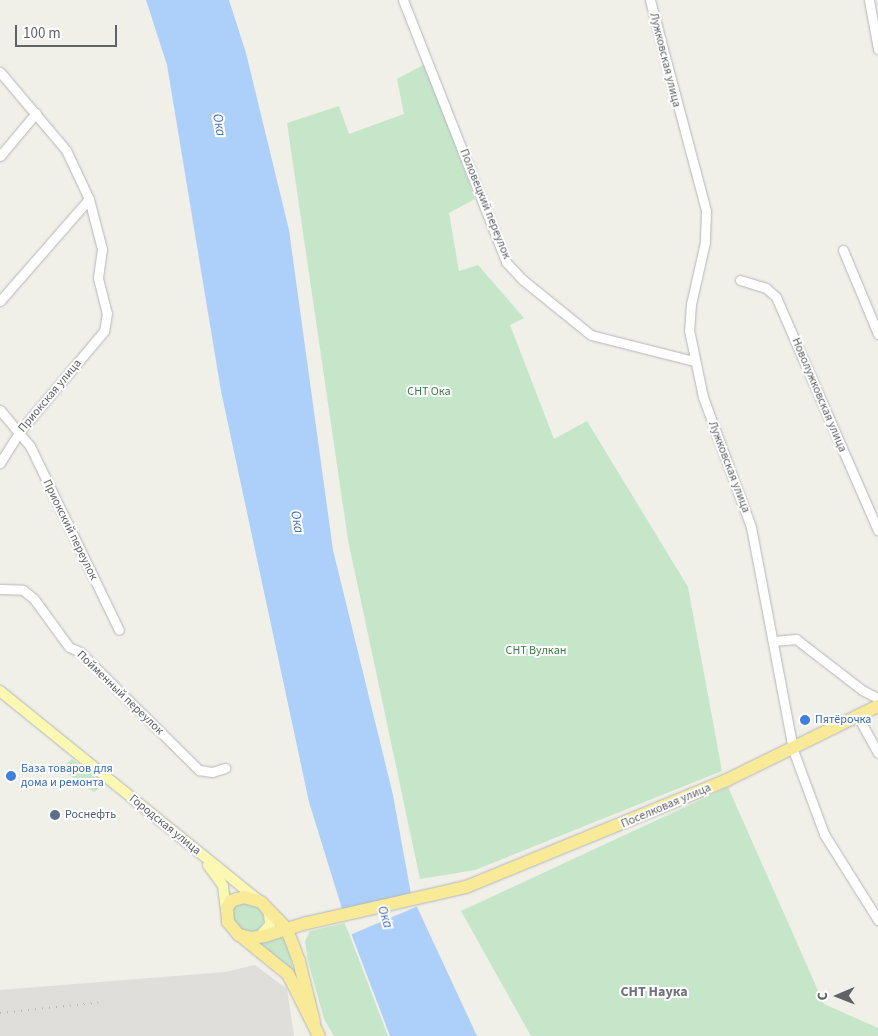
<!DOCTYPE html>
<meta charset="utf-8">
<style>
body{margin:0}
#map{position:relative;width:878px;height:1036px;overflow:hidden;background:#f0efe8;font-family:"Source Sans 3",sans-serif}
div>[style]{position:absolute}
.industrial>*{inset:0;background:#dfdeda}
.green>*{inset:0;background:#c6e6c9}
.water>*{inset:0;background:#add0fb}
.pier>*{inset:0;background:#f0efe8;transform-origin:0 0}
.roads{filter:drop-shadow(0 0 1px #b5b7bb) drop-shadow(0 0 1px #b5b7bb)}
.minor>*{height:9px;margin:-4.5px;padding:0 4.5px;transform-origin:4.5px;border-radius:4.5px;background:#fff}
.major>*{height:10px;margin:-5px;padding:0 5px;transform-origin:5px;border-radius:5px;background:#fbf8b2}
.highway>*{height:12px;margin:-6px;padding:0 6px;transform-origin:6px;border-radius:6px;background:#f8ea97}
.rail>*{height:2px;margin-top:-1px;transform-origin:0;background:repeating-linear-gradient(90deg,#b5b6b7 0 1px,transparent 0 7px)}
.dots>*{width:14px;height:14px;translate:-50% -50%;box-sizing:border-box;border:2px solid #fff;border-radius:50%}
span{translate:-50% -50%;white-space:nowrap;text-align:center;line-height:1.15;-webkit-text-stroke:4px #fff;paint-order:stroke}
.street-label{font-size:12px;color:#5f6267}
.park-label{font-size:12px;color:#3a8345}
.shop-label{font-size:12px;color:#366cbe}
.left{translate:0 -50%;text-align:left}
.service-label{font-size:12px;color:#4e5e75}
.water-label{font-size:14px;color:#4c74b6;font-style:italic}
.neighbourhood-label{font-size:14px;color:#707379;font-weight:700}
.north{position:absolute;left:813px;top:971px;width:50px;height:50px;-webkit-text-stroke:4px #fff;paint-order:stroke;rotate:269deg;font-size:14px;font-weight:700;line-height:20px;text-align:center;color:#5f6267}
.north::after{content:'';display:block;margin:auto;width:18px;height:22px;background:#5f6267;clip-path:polygon(50% 0,100% 100%,50% 72%,0 100%)}
.scale{position:absolute;left:15px;top:25px;width:102px;height:22px;box-sizing:border-box;border:2px solid #5f6267;border-top:0;padding-left:6px;font-size:15px;line-height:18px;white-space:nowrap;color:#5f6267;-webkit-text-stroke:4px #fff;paint-order:stroke}
</style>
<div id="map">
<div class="industrial">
<div style="clip-path:polygon(255px 965px,287px 989px,294px 1036px,0 1036px,0 990px,225px 972px)"></div>
</div>
<div class="green">
<div style="clip-path:polygon(425px 64px,475px 199px,449px 213px,459px 271px,478px 265px,524px 318px,510px 325px,554px 439px,587px 421px,688px 587px,722px 771px,475px 870px,420px 879px,348px 540px,287px 123px,339px 106px,349px 134px,404px 114px,397px 79px)"></div>
<div style="clip-path:polygon(72px 759px,103px 784px,102px 786px,94px 792px,68px 774px,66px 764px)"></div>
<div style="clip-path:polygon(728px 787px,824px 1004px,878px 1028px,878px 1036px,531px 1036px,461px 911px)"></div>
<div style="clip-path:polygon(246px 901px,262px 910px,264px 920px,260px 931px,249px 934px,234px 924px,233px 906px)"></div>
<div style="clip-path:polygon(345px 923px,388px 1036px,334px 1036px,324px 1019px,308px 961px,305px 941px,310px 931px)"></div>
<div style="clip-path:polygon(280px 937px,286px 940px,294px 972px,259px 946px,259px 943px)"></div>
</div>
<div class="water">
<div style="clip-path:polygon(146px 0,229px 0,246px 53px,289px 230px,333px 550px,393px 795px,411px 894px,477px 1036px,390px 1036px,343px 912px,309px 802px,221px 391px,167px 65px)"></div>
</div>
<div class="pier">
<div style="left:413px;top:892px;width:15px;height:75px;rotate:67deg"></div>
</div>
<div class="roads">
<div class="minor">
<div style="left:403px;top:0;width:282px;rotate:68.5deg"></div>
<div style="left:506px;top:262px;width:25px;rotate:47deg"></div>
<div style="left:523px;top:280px;width:87px;rotate:39deg"></div>
<div style="left:591px;top:335px;width:106px;rotate:14.2deg"></div>
<div style="left:650px;top:0;width:218px;rotate:75.1deg"></div>
<div style="left:706px;top:211px;width:31px;rotate:92deg"></div>
<div style="left:705px;top:242px;width:64px;rotate:102.7deg"></div>
<div style="left:691px;top:304px;width:26px;rotate:94deg"></div>
<div style="left:689px;top:330px;width:68px;rotate:78.2deg"></div>
<div style="left:703px;top:397px;width:139px;rotate:69.7deg"></div>
<div style="left:751px;top:527px;width:227px;rotate:79.3deg"></div>
<div style="left:793px;top:750px;width:90px;rotate:69.7deg"></div>
<div style="left:824px;top:834px;width:102px;rotate:57.9deg"></div>
<div style="left:869px;top:0;width:50px;rotate:79.6deg"></div>
<div style="left:0;top:72px;width:102px;rotate:49.8deg"></div>
<div style="left:66px;top:150px;width:54px;rotate:64.9deg"></div>
<div style="left:89px;top:199px;width:52px;rotate:75.4deg"></div>
<div style="left:102px;top:249px;width:29px;rotate:98deg"></div>
<div style="left:98px;top:278px;width:36px;rotate:76deg"></div>
<div style="left:107px;top:313px;width:18px;rotate:99deg"></div>
<div style="left:104px;top:331px;width:131px;rotate:130deg"></div>
<div style="left:20px;top:431px;width:38px;rotate:122deg"></div>
<div style="left:0;top:156px;width:56px;rotate:-50.1deg"></div>
<div style="left:843px;top:250px;width:91px;rotate:67.4deg"></div>
<div style="left:740px;top:280px;width:27px;rotate:17deg"></div>
<div style="left:766px;top:288px;width:13px;rotate:42deg"></div>
<div style="left:776px;top:297px;width:255px;rotate:66.4deg"></div>
<div style="left:0;top:301px;width:135px;rotate:-48.9deg"></div>
<div style="left:0;top:410px;width:47px;rotate:50.2deg"></div>
<div style="left:30px;top:446px;width:204px;rotate:64.2deg"></div>
<div style="left:0;top:589px;width:23px;rotate:2deg"></div>
<div style="left:23px;top:590px;width:14px;rotate:39deg"></div>
<div style="left:34px;top:599px;width:59px;rotate:53.9deg"></div>
<div style="left:69px;top:647px;width:12px;rotate:24deg"></div>
<div style="left:80px;top:652px;width:168px;rotate:44.8deg"></div>
<div style="left:199px;top:770px;width:13px;rotate:9deg"></div>
<div style="left:212px;top:772px;width:14px;rotate:-17deg"></div>
<div style="left:773px;top:641px;width:23px;rotate:-5deg"></div>
<div style="left:796px;top:639px;width:83px;rotate:37.7deg"></div>
<div style="left:862px;top:690px;width:18px;rotate:27deg"></div>
<div style="left:858px;top:717px;width:41px;rotate:60.9deg"></div>
</div>
<div class="major">
<div style="left:0;top:691px;width:336px;rotate:39deg"></div>
<div style="left:261px;top:902px;width:14px;rotate:54deg"></div>
<div style="left:269px;top:913px;width:12px;rotate:85deg"></div>
<div style="left:270px;top:925px;width:16px;rotate:133deg"></div>
<div style="left:208px;top:865px;width:26px;rotate:54deg"></div>
<div style="left:223px;top:886px;width:25px;rotate:83deg"></div>
</div>
<div class="highway">
<div style="left:241px;top:936px;width:60px;rotate:39deg"></div>
<div style="left:288px;top:974px;width:69px;rotate:63.4deg"></div>
<div style="left:314px;top:1022px;width:63px;rotate:-103.8deg"></div>
<div style="left:299px;top:961px;width:34px;rotate:-111deg"></div>
<div style="left:287px;top:929px;width:37px;rotate:-134deg"></div>
<div style="left:261px;top:902px;width:18px;rotate:-164deg"></div>
<div style="left:244px;top:897px;width:14px;rotate:163deg"></div>
<div style="left:231px;top:901px;width:8px;rotate:120deg"></div>
<div style="left:227px;top:908px;width:14px;rotate:86deg"></div>
<div style="left:228px;top:922px;width:17px;rotate:50deg"></div>
<div style="left:239px;top:935px;width:12px;rotate:14deg"></div>
<div style="left:251px;top:938px;width:14px;rotate:-8deg"></div>
<div style="left:265px;top:936px;width:23px;rotate:-18deg"></div>
<div style="left:287px;top:929px;width:21px;rotate:-17deg"></div>
<div style="left:307px;top:923px;width:163px;rotate:-12.8deg"></div>
<div style="left:466px;top:887px;width:282px;rotate:-22.3deg"></div>
<div style="left:727px;top:780px;width:168px;rotate:-26.1deg"></div>
</div>
</div>
<div class="rail">
<div style="left:0;top:1013px;width:104px;rotate:-6.1deg"></div>
</div>
<div class="dots">
<div style="left:805px;top:720px;background:#3f7fe0"></div>
<div style="left:11px;top:776px;background:#3f7fe0"></div>
<div style="left:55px;top:815px;background:#5c6f8a"></div>
</div>
<div class="street-label">
<span style="left:665px;top:60px;rotate:76deg">Лужковская улица</span>
<span style="left:485px;top:204px;rotate:68deg">Половецкий переулок</span>
<span style="left:819px;top:395px;rotate:67deg">Новолужковская улица</span>
<span style="left:50px;top:396px;rotate:-50deg">Приокская улица</span>
<span style="left:729px;top:467px;rotate:69deg">Лужковская улица</span>
<span style="left:70px;top:530px;rotate:64deg">Приокский переулок</span>
<span style="left:120px;top:693px;rotate:44deg">Пойменный переулок</span>
<span style="left:666px;top:806px;rotate:-23deg">Поселковая улица</span>
<span style="left:165px;top:825px;rotate:39deg">Городская улица</span>
</div>
<div class="park-label">
<span style="left:429px;top:392px">СНТ Ока</span>
<span style="left:536px;top:651px">СНТ Вулкан</span>
</div>
<div class="shop-label">
<span class="left" style="left:815px;top:720px">Пятёрочка</span>
<span class="left" style="left:21px;top:776px">База товаров для<br>дома и ремонта</span>
</div>
<div class="service-label">
<span class="left" style="left:65px;top:815px">Роснефть</span>
</div>
<div class="water-label">
<span style="left:219px;top:125px;rotate:79deg">Ока</span>
<span style="left:297px;top:522px;rotate:79deg">Ока</span>
<span style="left:385px;top:917px;rotate:72deg">Ока</span>
</div>
<div class="neighbourhood-label">
<span style="left:654px;top:992px">СНТ Наука</span>
</div>
<div class="north">С</div>
<div class="scale">100 m</div>
</div>
